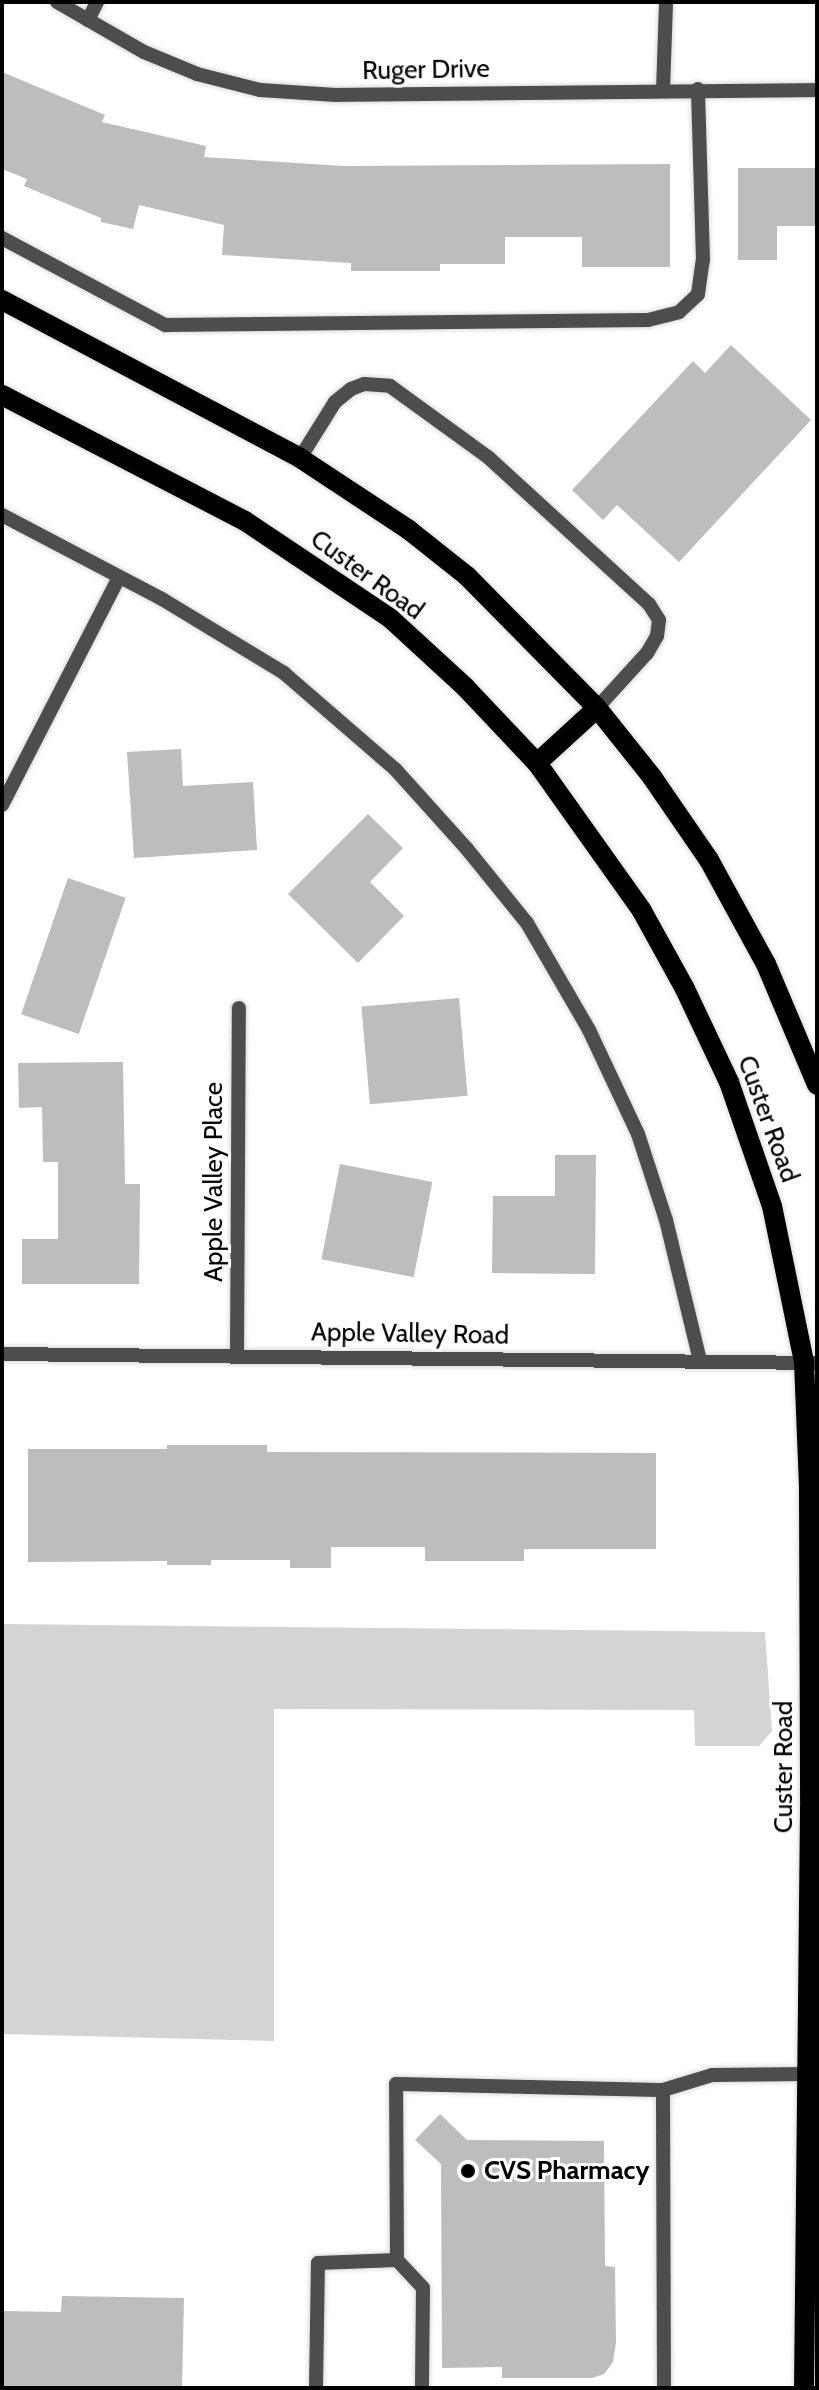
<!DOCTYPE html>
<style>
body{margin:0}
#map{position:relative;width:819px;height:2390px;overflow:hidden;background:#fff;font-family:Cabin,sans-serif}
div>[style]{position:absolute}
.green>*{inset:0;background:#d4d4d4}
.building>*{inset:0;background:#bdbdbd;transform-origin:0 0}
.roads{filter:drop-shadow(0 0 2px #dbdbdb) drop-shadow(0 0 2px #dbdbdb)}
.minor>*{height:14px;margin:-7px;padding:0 7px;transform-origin:7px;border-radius:7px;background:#4d4d4d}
.major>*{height:20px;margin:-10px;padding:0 10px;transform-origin:10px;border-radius:10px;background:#000}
.dots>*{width:22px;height:22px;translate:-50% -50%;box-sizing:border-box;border:4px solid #fff;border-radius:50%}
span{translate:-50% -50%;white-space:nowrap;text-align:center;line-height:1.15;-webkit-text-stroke:6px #fff;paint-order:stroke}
.street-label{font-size:26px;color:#000}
.poi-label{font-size:26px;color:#000;font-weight:700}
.left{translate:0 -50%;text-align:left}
.frame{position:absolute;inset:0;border:4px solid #000;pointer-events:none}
</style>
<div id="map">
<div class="green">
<div style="clip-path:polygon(2px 1624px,765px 1632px,772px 1731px,759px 1746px,695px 1746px,694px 1710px,274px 1709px,274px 2041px,2px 2034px)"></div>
</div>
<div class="building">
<div style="clip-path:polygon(2px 72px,105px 115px,102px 122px,206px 146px,204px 157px,343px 166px,670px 164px,670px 267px,582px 267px,582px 237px,505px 237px,505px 264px,440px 264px,440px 271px,351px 271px,351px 263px,222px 255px,224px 225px,139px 205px,133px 229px,101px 222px,101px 218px,24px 186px,27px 179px,2px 169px)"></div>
<div style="clip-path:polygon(738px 168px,817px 168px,817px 226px,777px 226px,777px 260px,738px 260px)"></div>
<div style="clip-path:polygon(731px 345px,811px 420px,679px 562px,617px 505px,603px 520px,572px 490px,693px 361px,705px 373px)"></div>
<div style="clip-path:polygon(181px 749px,183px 786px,253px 782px,257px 850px,134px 858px,127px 752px)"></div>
<div style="clip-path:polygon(368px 814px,403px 848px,370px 882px,404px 916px,358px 963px,288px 894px)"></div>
<div style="left:68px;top:878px;width:61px;height:144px;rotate:19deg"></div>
<div style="left:459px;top:998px;width:98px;height:98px;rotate:85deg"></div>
<div style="clip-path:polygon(123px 1062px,125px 1184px,140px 1184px,139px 1284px,22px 1284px,22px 1239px,58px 1239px,58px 1162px,43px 1162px,42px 1107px,19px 1108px,18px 1063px)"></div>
<div style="clip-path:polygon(555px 1155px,596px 1155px,595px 1274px,492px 1273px,493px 1196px,555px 1196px)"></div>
<div style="left:340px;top:1164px;width:94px;height:97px;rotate:11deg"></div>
<div style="clip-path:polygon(167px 1445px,267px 1445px,267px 1452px,656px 1453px,656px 1549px,524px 1549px,524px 1561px,425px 1561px,425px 1547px,331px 1547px,331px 1568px,290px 1568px,290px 1560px,211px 1560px,211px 1565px,167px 1565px,167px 1561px,28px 1562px,28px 1449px,167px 1449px)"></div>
<div style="clip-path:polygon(440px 2114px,467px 2140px,604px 2141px,605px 2266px,615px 2267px,616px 2342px,613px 2362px,604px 2374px,592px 2378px,502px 2378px,502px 2367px,442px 2368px,441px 2164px,415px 2140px)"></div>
<div style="clip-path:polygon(62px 2296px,184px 2298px,182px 2388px,2px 2388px,2px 2311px,61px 2312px)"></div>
</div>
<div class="roads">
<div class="minor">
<div style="left:57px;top:2px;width:100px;rotate:29.9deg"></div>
<div style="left:144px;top:52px;width:57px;rotate:22.5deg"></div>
<div style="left:197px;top:74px;width:65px;rotate:14.3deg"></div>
<div style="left:260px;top:90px;width:76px;rotate:3.8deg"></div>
<div style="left:336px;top:95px;width:481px;rotate:-0.6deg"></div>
<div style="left:88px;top:20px;width:20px;rotate:-63deg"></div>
<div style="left:663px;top:90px;width:88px;rotate:-88deg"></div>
<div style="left:2px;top:238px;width:185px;rotate:28.1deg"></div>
<div style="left:165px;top:325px;width:483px;rotate:-0.6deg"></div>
<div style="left:648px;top:320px;width:32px;rotate:-14deg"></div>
<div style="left:679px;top:312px;width:26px;rotate:-43deg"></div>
<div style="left:698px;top:294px;width:34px;rotate:-82deg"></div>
<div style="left:703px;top:260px;width:171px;rotate:-91.7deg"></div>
<div style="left:300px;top:458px;width:66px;rotate:-58deg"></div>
<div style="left:335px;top:402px;width:21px;rotate:-39deg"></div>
<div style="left:351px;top:389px;width:14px;rotate:-21deg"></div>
<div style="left:364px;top:384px;width:26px;rotate:4deg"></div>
<div style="left:390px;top:386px;width:122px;rotate:36deg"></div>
<div style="left:489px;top:458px;width:217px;rotate:42.4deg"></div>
<div style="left:649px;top:604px;width:19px;rotate:58deg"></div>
<div style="left:659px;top:620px;width:16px;rotate:97deg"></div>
<div style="left:657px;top:636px;width:20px;rotate:120deg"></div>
<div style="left:647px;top:653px;width:74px;rotate:132.3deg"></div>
<div style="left:2px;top:515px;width:181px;rotate:27.7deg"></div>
<div style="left:162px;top:599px;width:143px;rotate:31.2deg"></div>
<div style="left:284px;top:673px;width:147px;rotate:40.9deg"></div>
<div style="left:395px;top:769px;width:108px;rotate:48deg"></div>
<div style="left:467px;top:849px;width:95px;rotate:51deg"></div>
<div style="left:527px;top:923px;width:124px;rotate:59.9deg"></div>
<div style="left:589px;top:1030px;width:115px;rotate:64.8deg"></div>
<div style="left:638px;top:1134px;width:90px;rotate:72deg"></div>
<div style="left:666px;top:1220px;width:145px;rotate:76.4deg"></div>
<div style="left:2px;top:805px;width:256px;rotate:-62.8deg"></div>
<div style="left:2px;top:1354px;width:815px;rotate:0.63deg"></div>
<div style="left:237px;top:1356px;width:348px;rotate:-89.7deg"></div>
<div style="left:397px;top:2260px;width:38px;rotate:47deg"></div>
<div style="left:423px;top:2288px;width:100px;rotate:90.6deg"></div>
<div style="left:316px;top:2388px;width:125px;rotate:-89.1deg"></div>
<div style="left:318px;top:2263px;width:79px;rotate:-2.2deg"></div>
<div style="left:397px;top:2260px;width:176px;rotate:-90.3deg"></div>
<div style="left:396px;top:2084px;width:267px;rotate:1.3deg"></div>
<div style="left:664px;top:2388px;width:298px;rotate:-90.2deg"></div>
<div style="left:663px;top:2090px;width:51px;rotate:-17deg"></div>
<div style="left:712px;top:2075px;width:96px;rotate:-0.6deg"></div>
</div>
<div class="major">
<div style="left:2px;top:300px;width:337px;rotate:27.9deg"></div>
<div style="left:300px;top:458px;width:131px;rotate:33.4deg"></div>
<div style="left:409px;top:530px;width:74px;rotate:38.4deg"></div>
<div style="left:467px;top:576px;width:185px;rotate:45.4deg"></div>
<div style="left:597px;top:708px;width:88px;rotate:51.4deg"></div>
<div style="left:652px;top:777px;width:101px;rotate:55.5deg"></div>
<div style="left:709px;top:860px;width:119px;rotate:61.3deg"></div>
<div style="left:766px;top:964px;width:131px;rotate:67.1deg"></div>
<div style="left:2px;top:395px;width:274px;rotate:27.4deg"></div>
<div style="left:245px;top:521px;width:174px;rotate:33.8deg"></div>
<div style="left:390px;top:618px;width:103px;rotate:42.6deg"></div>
<div style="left:466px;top:688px;width:103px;rotate:46.6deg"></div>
<div style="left:537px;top:763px;width:181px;rotate:54.6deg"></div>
<div style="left:642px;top:911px;width:89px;rotate:61.1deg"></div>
<div style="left:685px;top:989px;width:103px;rotate:64.7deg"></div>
<div style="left:729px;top:1082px;width:131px;rotate:70.9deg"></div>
<div style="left:772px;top:1206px;width:159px;rotate:78.4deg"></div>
<div style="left:804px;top:1362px;width:126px;rotate:87.7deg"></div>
<div style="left:809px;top:1488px;width:321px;rotate:89.8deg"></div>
<div style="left:810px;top:1809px;width:579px;rotate:90.59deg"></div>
<div style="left:537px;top:763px;width:81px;rotate:-42.5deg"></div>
</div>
</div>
<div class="dots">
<div style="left:468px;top:2171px;background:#000"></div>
</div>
<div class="street-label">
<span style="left:426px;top:70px;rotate:-1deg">Ruger Drive</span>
<span style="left:367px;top:575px;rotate:36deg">Custer Road</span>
<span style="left:768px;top:1119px;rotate:70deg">Custer Road</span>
<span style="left:214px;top:1182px;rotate:-90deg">Apple Valley Place</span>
<span style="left:410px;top:1334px;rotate:1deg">Apple Valley Road</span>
<span style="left:784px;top:1767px;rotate:-90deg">Custer Road</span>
</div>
<div class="poi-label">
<span class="left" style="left:484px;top:2171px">CVS Pharmacy</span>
</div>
<div class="frame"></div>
</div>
